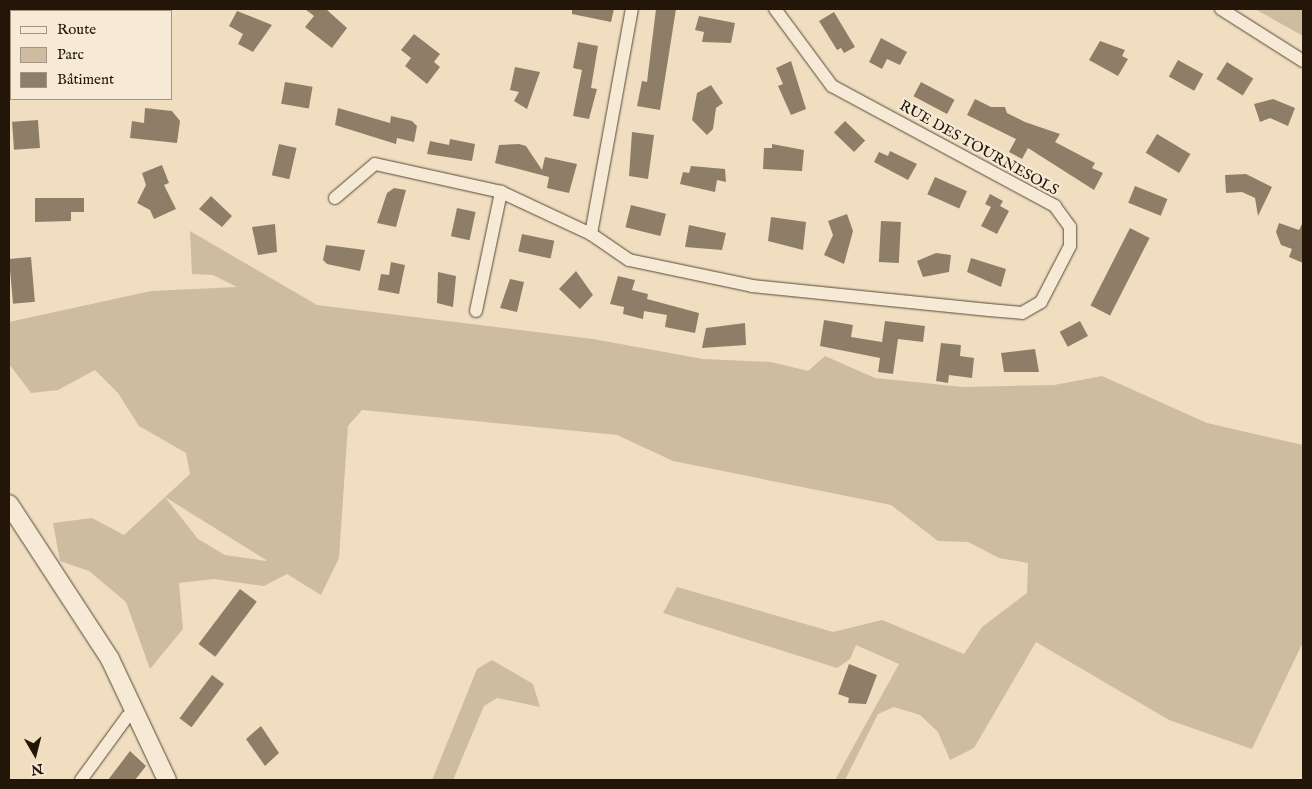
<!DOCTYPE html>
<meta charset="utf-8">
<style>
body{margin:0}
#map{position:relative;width:1312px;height:789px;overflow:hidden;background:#f1dec0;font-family:"IM FELL English",serif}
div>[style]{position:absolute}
.green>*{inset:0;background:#cebca1}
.building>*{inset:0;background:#8e7e68;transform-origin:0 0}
.roads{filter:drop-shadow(0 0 1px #564836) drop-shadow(0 0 1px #564836)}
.minor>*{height:12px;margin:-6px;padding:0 6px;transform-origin:6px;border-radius:6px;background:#f6ead6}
.secondary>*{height:18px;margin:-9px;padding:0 9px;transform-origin:9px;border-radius:9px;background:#f6ead6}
span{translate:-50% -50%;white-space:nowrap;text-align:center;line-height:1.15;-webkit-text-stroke:4.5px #f6ead6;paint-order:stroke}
.street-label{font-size:15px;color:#231608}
.frame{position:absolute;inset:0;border:10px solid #231608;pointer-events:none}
.legend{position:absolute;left:10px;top:10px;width:162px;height:90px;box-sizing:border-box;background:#f6ead6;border:1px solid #a29584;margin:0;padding:6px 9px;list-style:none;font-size:15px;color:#231608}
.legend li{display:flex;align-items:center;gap:10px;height:25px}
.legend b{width:25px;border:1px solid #a29584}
.north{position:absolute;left:10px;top:729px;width:50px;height:50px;-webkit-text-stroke:4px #f6ead6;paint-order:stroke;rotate:172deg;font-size:14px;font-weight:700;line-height:20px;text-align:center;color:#231608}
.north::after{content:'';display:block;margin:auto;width:18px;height:22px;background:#231608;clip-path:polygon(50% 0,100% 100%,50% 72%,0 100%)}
</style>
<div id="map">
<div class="green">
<div style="clip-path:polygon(1255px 9px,1303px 9px,1303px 36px)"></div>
<div style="clip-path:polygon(evenodd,190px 231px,317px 305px,593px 339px,703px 359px,771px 362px,808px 371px,825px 356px,875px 378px,963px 387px,1054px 385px,1102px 376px,1207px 423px,1303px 445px,1303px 642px,1252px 749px,1169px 720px,1036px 642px,974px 748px,950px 760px,938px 732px,920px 715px,894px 707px,878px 714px,845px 780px,835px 780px,899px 664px,856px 645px,850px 659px,837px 668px,663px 613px,677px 587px,833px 632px,882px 620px,964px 654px,982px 627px,1027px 593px,1028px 563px,999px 558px,968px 542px,938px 541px,891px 505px,673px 461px,617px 435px,362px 410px,348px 426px,339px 558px,321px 595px,287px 574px,264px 586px,214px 579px,179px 583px,183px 629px,150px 669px,126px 602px,89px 571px,60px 561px,53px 523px,92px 518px,124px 535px,190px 474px,186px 453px,139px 426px,118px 393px,95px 370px,58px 390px,31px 393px,9px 364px,9px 322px,151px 291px,237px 287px,213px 275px,192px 274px,190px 231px,165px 497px,266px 560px,266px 561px,225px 555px,198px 539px,165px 497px)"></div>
<div style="clip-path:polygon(492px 660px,533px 684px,540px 707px,497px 698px,484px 706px,453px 780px,432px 780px,477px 669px)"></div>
</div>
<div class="building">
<div style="clip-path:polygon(305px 9px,326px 9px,347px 28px,332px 48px,305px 27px,314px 16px)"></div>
<div style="clip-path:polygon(572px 9px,614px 9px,611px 22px,572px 14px)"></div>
<div style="clip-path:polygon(656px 9px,676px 9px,660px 110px,637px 106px,642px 81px,647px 82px)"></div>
<div style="clip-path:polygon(237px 11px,272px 25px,253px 52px,238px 44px,243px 34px,229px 26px)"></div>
<div style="clip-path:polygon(834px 12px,855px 47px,844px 53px,841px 48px,837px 50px,819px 21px)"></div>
<div style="clip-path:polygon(699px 16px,735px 23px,731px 43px,702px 42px,704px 32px,695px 30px)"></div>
<div style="clip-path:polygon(414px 34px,440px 54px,434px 62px,440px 67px,427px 84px,405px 66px,411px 58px,401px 50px)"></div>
<div style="clip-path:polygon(881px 38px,907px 52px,900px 65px,887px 59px,882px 69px,869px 62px)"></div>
<div style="clip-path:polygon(1100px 41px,1125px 50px,1122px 56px,1128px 59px,1118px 76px,1089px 60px)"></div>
<div style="clip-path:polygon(578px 42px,598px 46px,591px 88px,597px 89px,589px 119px,573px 116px,582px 70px,573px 68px)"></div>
<div style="left:1178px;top:60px;width:29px;height:19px;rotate:29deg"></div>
<div style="clip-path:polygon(791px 61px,806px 109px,791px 115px,778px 86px,783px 84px,776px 68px)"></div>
<div style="left:1227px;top:62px;width:31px;height:20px;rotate:32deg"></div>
<div style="clip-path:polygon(515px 67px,540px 72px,527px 109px,514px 101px,519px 92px,510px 90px)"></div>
<div style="left:285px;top:82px;width:28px;height:22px;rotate:10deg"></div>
<div style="left:921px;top:82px;width:38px;height:16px;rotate:28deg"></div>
<div style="clip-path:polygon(711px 85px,723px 103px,716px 108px,713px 129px,707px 135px,692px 120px,697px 93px)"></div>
<div style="clip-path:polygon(975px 99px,991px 107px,1005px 107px,1007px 113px,1025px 122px,1060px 134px,1055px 142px,1095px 163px,1092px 168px,1103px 173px,1094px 190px,1028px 148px,1022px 159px,1009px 152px,1016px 139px,967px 115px)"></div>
<div style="clip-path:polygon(1273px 99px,1295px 108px,1288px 126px,1270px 118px,1260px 122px,1254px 104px)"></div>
<div style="clip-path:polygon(145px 108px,172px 111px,180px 121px,177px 143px,130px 138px,132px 121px,144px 123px)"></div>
<div style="clip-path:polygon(338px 108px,390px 123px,391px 116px,412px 121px,417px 126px,414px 142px,397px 138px,396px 144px,335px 125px)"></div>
<div style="left:38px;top:120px;width:28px;height:26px;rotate:86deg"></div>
<div style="left:845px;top:121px;width:28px;height:16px;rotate:44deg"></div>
<div style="clip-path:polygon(632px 132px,654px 135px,648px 179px,629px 176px)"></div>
<div style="left:1157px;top:134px;width:39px;height:22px;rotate:31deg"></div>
<div style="clip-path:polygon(450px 139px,475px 144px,472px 161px,427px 154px,430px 141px,449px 145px)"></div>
<div style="left:279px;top:144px;width:18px;height:32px;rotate:13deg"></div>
<div style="clip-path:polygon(519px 144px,526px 146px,542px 170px,545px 157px,577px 164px,569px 193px,547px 188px,549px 177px,495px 163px,499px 145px)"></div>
<div style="clip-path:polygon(772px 144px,804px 150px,802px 171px,763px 169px,764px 148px,772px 148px)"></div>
<div style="clip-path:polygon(890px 151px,917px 164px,908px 180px,874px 162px,879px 152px,888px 156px)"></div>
<div style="clip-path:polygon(162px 165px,169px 183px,164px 185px,176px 209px,154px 219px,150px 210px,137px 203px,146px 185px,142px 173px)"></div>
<div style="clip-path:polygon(691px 166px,725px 169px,726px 182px,717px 180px,715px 192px,680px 184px,683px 172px,689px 173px)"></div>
<div style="clip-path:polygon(1246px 174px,1272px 187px,1258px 216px,1255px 198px,1242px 192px,1226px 193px,1225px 175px)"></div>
<div style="left:935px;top:177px;width:35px;height:19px;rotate:24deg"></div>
<div style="left:1135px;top:186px;width:35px;height:18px;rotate:22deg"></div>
<div style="clip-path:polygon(394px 188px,406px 190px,396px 227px,377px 223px,387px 193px)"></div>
<div style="clip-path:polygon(990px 194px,1003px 201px,1000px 206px,1009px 211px,997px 234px,981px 226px,991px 207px,985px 204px)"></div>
<div style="clip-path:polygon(211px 196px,232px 216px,222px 227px,199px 209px)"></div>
<div style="clip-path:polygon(35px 198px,84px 198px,84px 212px,71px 212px,71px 221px,35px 222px)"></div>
<div style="left:631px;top:205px;width:36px;height:23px;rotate:14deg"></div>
<div style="left:457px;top:208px;width:19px;height:29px;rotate:12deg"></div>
<div style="clip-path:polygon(847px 214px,853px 231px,844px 264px,824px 255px,833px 235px,828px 221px)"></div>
<div style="clip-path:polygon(771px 217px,806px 222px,803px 250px,768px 241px)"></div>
<div style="left:881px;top:221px;width:20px;height:41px;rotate:3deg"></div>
<div style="clip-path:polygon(1303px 222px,1303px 263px,1289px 257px,1292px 249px,1281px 245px,1276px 232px,1279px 223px,1299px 230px)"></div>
<div style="clip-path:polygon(275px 224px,277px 252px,258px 255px,252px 227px)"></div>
<div style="clip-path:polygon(689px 225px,726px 233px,722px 250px,685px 247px)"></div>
<div style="left:1130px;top:228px;width:22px;height:87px;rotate:27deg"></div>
<div style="left:522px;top:234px;width:33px;height:18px;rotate:12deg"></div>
<div style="clip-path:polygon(326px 245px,365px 250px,360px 271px,327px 264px,323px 260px)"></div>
<div style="clip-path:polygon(936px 253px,951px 255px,949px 272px,923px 277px,917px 261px)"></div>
<div style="left:31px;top:257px;width:45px;height:22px;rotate:85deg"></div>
<div style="clip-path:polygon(971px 258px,1006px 269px,1001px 287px,967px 272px)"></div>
<div style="clip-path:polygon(391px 262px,405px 265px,399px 294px,378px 290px,381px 274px,389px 275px)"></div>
<div style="clip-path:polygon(576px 271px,593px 295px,580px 309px,559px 289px)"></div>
<div style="clip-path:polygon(438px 272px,456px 276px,453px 307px,437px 303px)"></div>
<div style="clip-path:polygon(618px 276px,635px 280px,632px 290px,648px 294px,647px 299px,699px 313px,695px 333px,665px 327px,667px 315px,644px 311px,643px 319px,623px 314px,624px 307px,610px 304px)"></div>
<div style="clip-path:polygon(510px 279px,524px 282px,517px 312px,500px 308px)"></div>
<div style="clip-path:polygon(824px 320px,853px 325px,851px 337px,882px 342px,885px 321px,925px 326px,923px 342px,898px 339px,893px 374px,878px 372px,880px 358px,820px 346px)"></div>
<div style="left:1080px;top:321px;width:17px;height:23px;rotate:62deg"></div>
<div style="clip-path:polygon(745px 323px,746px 345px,702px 348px,706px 328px)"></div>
<div style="clip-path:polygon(941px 343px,961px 345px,960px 356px,974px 358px,972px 378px,949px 375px,948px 383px,936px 381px)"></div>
<div style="clip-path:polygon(1035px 349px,1039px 372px,1004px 372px,1001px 353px)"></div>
<div style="left:240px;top:589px;width:21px;height:69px;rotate:37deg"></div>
<div style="clip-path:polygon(849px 664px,877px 675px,866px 704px,848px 703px,849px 698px,838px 694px)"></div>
<div style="left:212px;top:675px;width:15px;height:54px;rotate:37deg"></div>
<div style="clip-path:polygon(261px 726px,279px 753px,265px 766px,246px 739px)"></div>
<div style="clip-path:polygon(130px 751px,146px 766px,135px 780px,108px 780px)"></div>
</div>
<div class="roads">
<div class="minor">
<div style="left:1221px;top:9px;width:97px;rotate:32.4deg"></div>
<div style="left:335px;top:198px;width:52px;rotate:-40.4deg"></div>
<div style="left:375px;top:164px;width:129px;rotate:12.5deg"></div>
<div style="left:501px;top:192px;width:99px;rotate:25deg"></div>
<div style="left:591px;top:234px;width:46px;rotate:34.4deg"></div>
<div style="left:629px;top:260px;width:126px;rotate:11.9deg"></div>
<div style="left:752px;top:286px;width:238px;rotate:5.8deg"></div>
<div style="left:989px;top:310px;width:33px;rotate:5deg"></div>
<div style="left:1022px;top:313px;width:22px;rotate:-30deg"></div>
<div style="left:1041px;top:302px;width:63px;rotate:-62.6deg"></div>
<div style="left:1070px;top:246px;width:19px;rotate:-90deg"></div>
<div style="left:1070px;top:227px;width:26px;rotate:-126deg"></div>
<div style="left:1055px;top:206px;width:253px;rotate:-151.7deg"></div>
<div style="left:832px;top:86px;width:96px;rotate:-126.5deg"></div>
<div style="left:591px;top:234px;width:229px;rotate:-79.7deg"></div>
<div style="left:476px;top:311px;width:122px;rotate:-78.1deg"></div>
<div style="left:81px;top:780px;width:78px;rotate:-53.9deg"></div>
<div style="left:127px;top:717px;width:11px;rotate:-34deg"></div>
</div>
<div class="secondary">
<div style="left:9px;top:504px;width:185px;rotate:56.9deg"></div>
<div style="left:110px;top:659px;width:134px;rotate:64.8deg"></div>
</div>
</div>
<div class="street-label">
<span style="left:979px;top:148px;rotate:29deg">RUE DES TOURNESOLS</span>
</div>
<div class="frame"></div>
<ul class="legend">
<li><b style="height:6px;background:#f6ead6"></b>Route</li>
<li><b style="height:14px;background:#cebca1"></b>Parc</li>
<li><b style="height:14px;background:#8e7e68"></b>Bâtiment</li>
</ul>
<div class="north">N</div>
</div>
